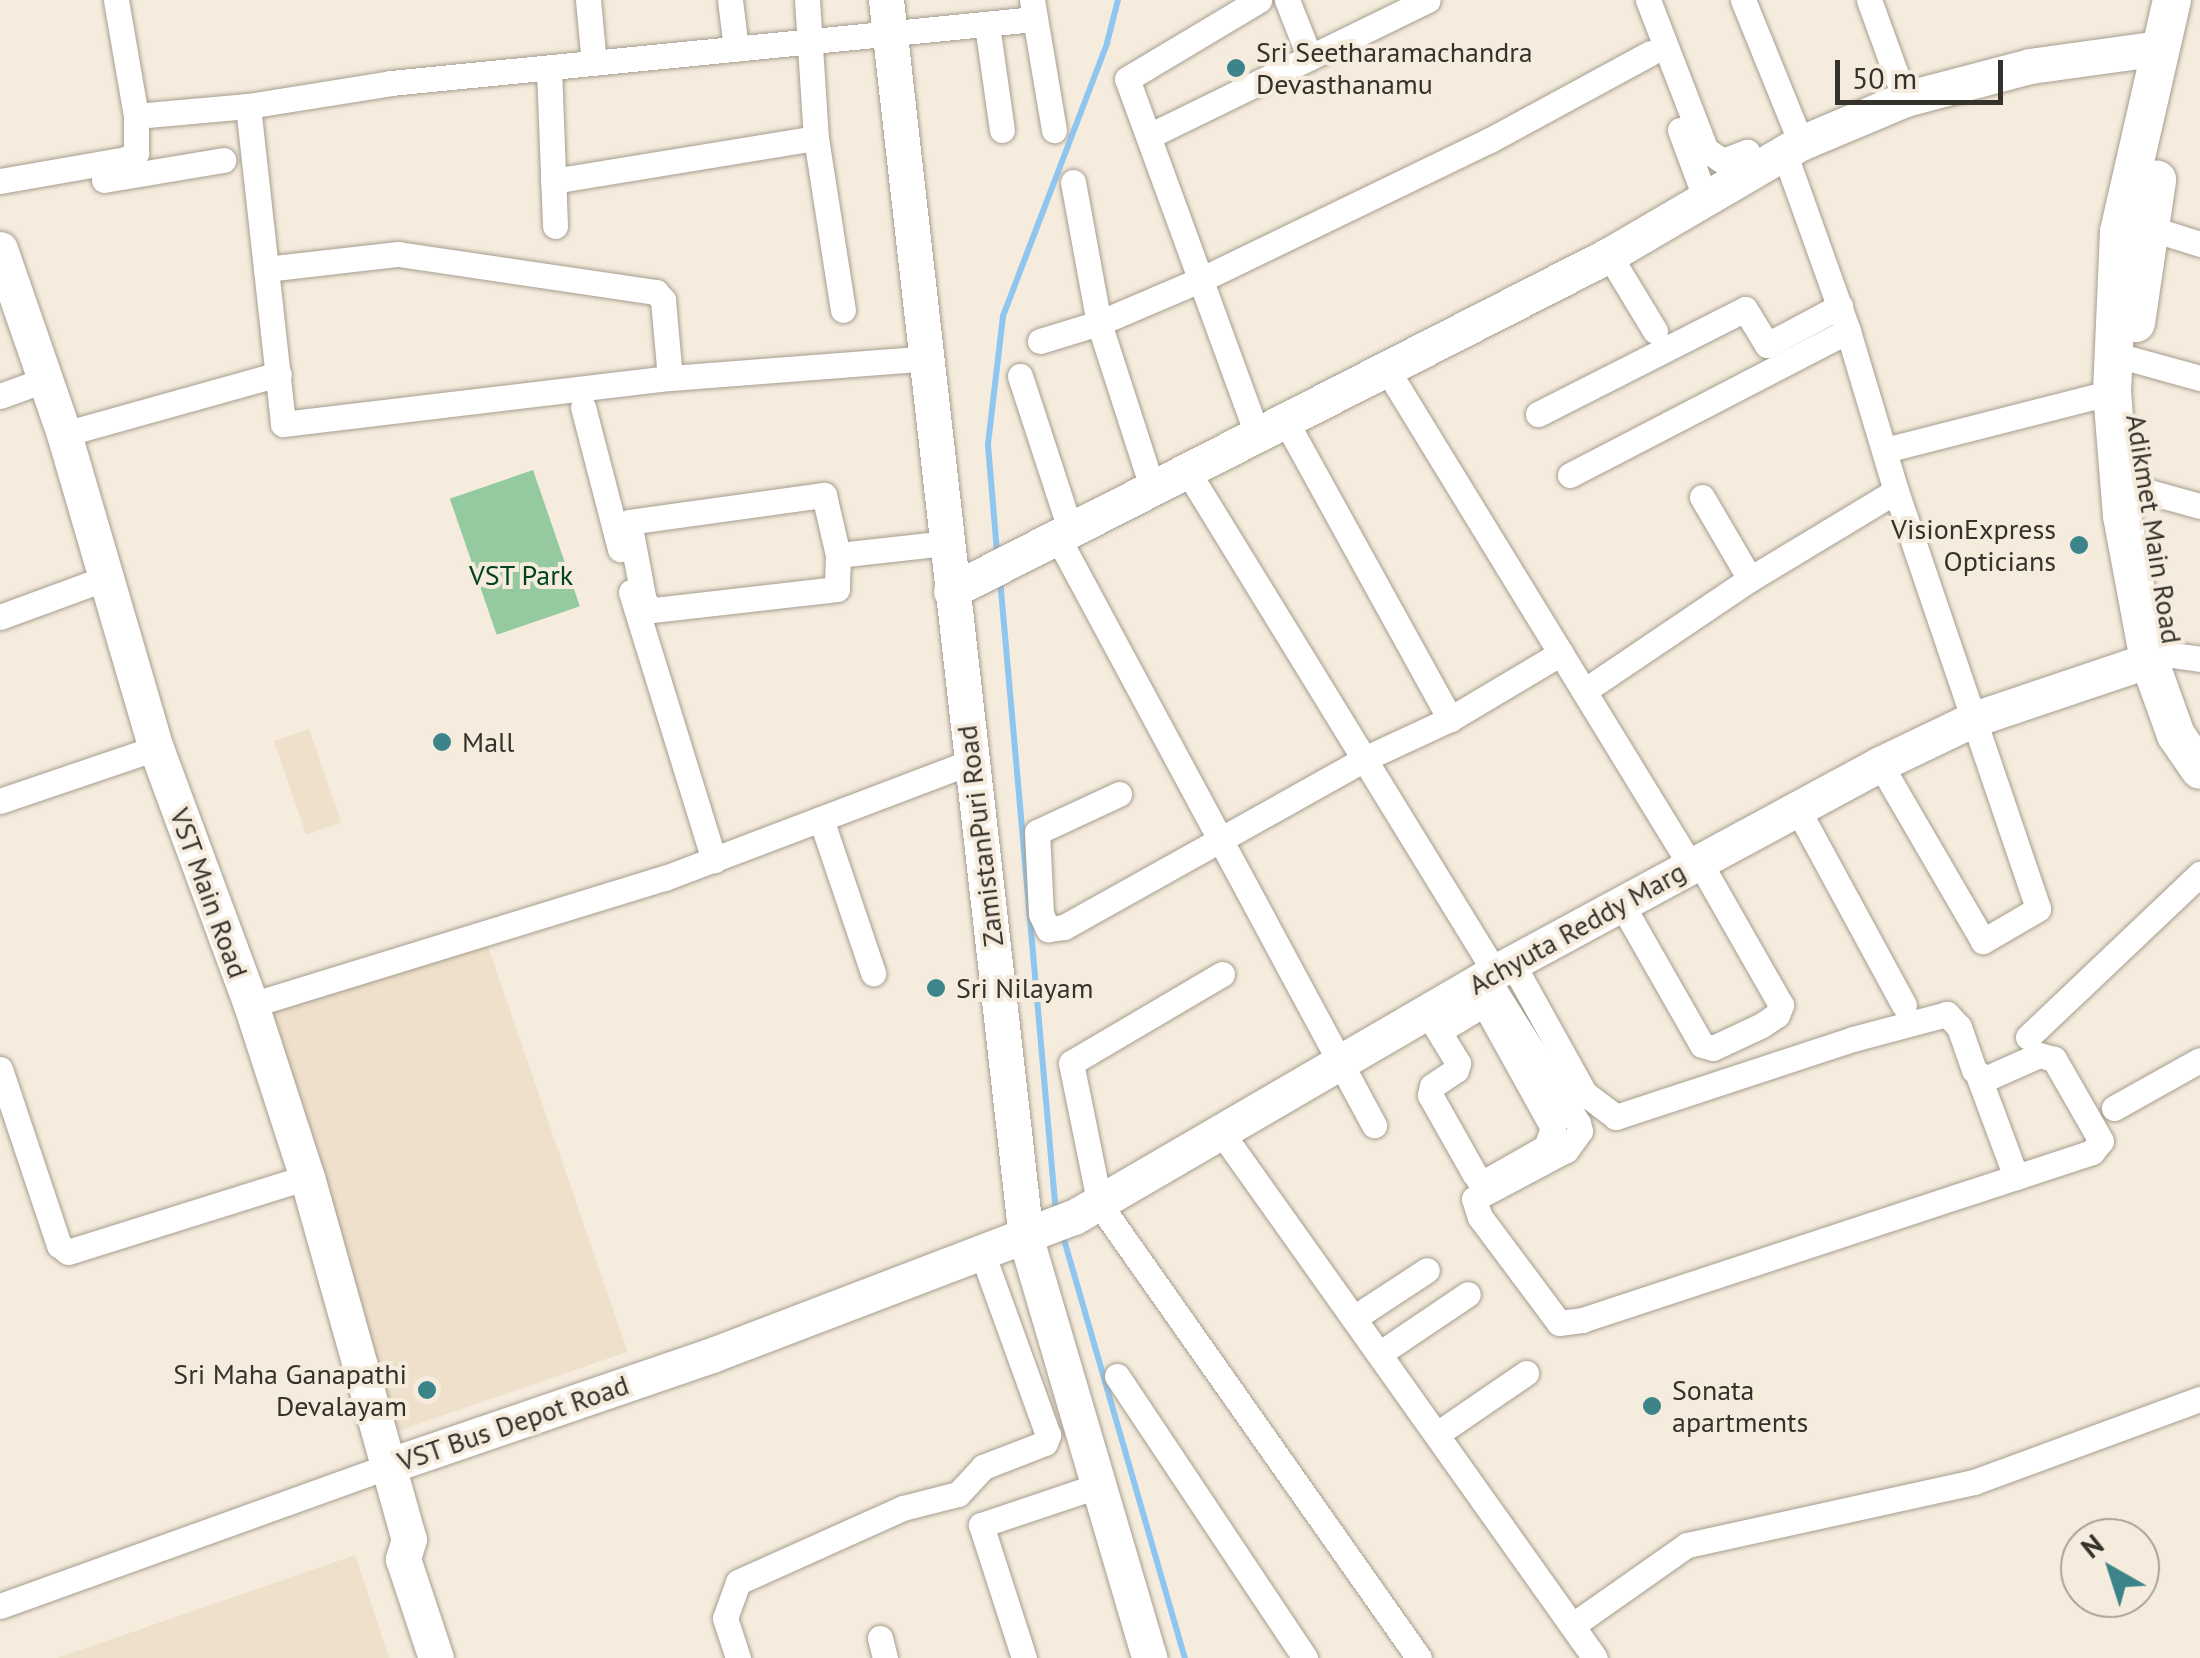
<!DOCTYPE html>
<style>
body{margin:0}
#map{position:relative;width:2200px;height:1658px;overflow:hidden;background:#f5ecdd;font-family:"PT Sans",sans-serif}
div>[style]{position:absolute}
.built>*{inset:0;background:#eee0cb;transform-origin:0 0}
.green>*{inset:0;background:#95caa1;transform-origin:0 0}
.stream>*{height:6px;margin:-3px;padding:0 3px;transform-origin:3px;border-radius:3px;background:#8fc6ef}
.roads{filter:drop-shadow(0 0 2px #a69d8f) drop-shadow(0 0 2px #a69d8f)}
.street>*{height:25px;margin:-12.5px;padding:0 12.5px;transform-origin:12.5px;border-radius:12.5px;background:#fff}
.secondary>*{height:35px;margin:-17.5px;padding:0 17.5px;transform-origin:17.5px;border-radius:17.5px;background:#fff}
.primary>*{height:38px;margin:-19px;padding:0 19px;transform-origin:19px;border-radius:19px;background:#fff}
.dots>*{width:28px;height:28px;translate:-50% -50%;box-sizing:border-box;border:5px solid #f5ecdd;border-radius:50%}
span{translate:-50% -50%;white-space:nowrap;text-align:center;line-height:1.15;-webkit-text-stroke:8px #f5ecdd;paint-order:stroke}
.poi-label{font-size:28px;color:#35322c}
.left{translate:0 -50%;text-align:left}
.right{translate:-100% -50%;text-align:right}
.street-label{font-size:28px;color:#35322c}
.park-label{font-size:28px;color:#01431d}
.north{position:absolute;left:2060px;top:1518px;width:100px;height:100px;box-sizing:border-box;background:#f5ecdd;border:2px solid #a8a296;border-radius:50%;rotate:321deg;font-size:28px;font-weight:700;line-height:40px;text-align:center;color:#35322c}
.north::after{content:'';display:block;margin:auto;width:35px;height:45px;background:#3c848a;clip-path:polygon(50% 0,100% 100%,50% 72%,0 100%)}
.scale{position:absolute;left:1835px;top:60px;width:168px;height:45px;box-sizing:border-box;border:5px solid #35322c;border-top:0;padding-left:12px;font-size:30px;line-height:35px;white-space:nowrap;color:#35322c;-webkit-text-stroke:8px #f5ecdd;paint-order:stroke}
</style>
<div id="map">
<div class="built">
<div style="left:309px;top:729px;width:99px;height:37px;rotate:71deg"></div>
<div style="left:483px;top:932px;width:444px;height:244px;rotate:71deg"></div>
<div style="clip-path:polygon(355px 1555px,389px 1658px,57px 1658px)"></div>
</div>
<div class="green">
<div style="left:533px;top:470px;width:144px;height:88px;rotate:71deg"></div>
</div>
<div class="stream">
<div style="left:997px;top:552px;width:108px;rotate:-94.8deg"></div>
<div style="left:988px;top:444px;width:129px;rotate:-83.3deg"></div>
<div style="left:1003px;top:316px;width:292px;rotate:-69.1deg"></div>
<div style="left:1107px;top:43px;width:44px;rotate:-75.7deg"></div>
<div style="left:1000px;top:579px;width:637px;rotate:84.96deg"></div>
<div style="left:1063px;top:1236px;width:439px;rotate:73.9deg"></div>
</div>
<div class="roads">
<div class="street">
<div style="left:588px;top:0;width:63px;rotate:84.6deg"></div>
<div style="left:730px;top:0;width:49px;rotate:83deg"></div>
<div style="left:807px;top:0;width:138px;rotate:86.3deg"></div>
<div style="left:816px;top:138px;width:174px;rotate:81.1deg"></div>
<div style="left:1032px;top:0;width:132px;rotate:80.4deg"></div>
<div style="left:1287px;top:0;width:62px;rotate:68.4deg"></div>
<div style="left:1648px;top:0;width:161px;rotate:68.9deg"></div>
<div style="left:1706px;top:150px;width:20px;rotate:33deg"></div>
<div style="left:1723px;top:161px;width:26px;rotate:-21deg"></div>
<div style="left:1747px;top:152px;width:21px;rotate:61deg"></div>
<div style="left:1743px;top:0;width:154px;rotate:67.9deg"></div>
<div style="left:1869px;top:0;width:105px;rotate:70deg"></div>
<div style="left:987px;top:25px;width:106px;rotate:81.9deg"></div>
<div style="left:549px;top:69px;width:157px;rotate:87.8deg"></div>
<div style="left:248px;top:106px;width:320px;rotate:83.7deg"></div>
<div style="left:283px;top:424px;width:390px;rotate:-6.8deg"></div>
<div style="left:670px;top:378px;width:259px;rotate:-4.4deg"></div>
<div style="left:136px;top:116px;width:112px;rotate:-5.1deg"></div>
<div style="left:248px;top:106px;width:145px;rotate:-9.1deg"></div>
<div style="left:391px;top:83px;width:647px;rotate:-5.68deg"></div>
<div style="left:1680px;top:130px;width:75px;rotate:69.6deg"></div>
<div style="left:1149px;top:136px;width:310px;rotate:-26deg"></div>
<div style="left:1784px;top:152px;width:190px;rotate:70.3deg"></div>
<div style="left:1848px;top:331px;width:167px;rotate:73.3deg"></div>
<div style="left:1896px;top:491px;width:441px;rotate:71.2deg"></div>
<div style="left:2038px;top:909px;width:64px;rotate:149.8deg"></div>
<div style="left:1983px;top:941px;width:205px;rotate:-120.2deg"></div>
<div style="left:104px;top:180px;width:121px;rotate:-9.5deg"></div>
<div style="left:0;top:181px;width:128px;rotate:-9.9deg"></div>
<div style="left:126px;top:159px;width:12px;rotate:-31deg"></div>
<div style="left:136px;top:153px;width:37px;rotate:-90deg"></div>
<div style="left:136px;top:116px;width:118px;rotate:-99.8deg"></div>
<div style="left:553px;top:181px;width:266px;rotate:-9.3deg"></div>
<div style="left:1073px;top:182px;width:143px;rotate:79.6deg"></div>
<div style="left:1099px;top:323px;width:176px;rotate:72.1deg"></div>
<div style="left:2146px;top:227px;width:57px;rotate:17.5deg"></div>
<div style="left:1609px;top:255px;width:89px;rotate:58.8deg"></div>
<div style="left:266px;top:269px;width:133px;rotate:-6.5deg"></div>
<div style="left:398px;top:254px;width:261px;rotate:8.4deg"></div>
<div style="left:656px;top:292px;width:11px;rotate:49deg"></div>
<div style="left:663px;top:300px;width:78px;rotate:84.9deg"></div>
<div style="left:1040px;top:341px;width:62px;rotate:-17deg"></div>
<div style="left:1099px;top:323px;width:110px;rotate:-23.1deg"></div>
<div style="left:1200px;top:280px;width:322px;rotate:-25.8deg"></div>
<div style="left:1490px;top:140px;width:182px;rotate:-28.5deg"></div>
<div style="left:2131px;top:359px;width:72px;rotate:15.4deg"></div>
<div style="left:1386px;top:368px;width:584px;rotate:58.51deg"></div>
<div style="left:1020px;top:376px;width:164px;rotate:71.9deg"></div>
<div style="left:0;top:396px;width:47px;rotate:-20deg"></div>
<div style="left:583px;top:407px;width:147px;rotate:75.4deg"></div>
<div style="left:1538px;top:414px;width:232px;rotate:-26.9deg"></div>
<div style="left:1745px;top:309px;width:42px;rotate:58.6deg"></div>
<div style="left:1767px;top:345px;width:83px;rotate:-28.1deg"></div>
<div style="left:1285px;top:420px;width:342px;rotate:61.1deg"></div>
<div style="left:64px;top:434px;width:223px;rotate:-15.6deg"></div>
<div style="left:1257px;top:434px;width:378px;rotate:-110.1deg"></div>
<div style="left:1127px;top:79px;width:154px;rotate:-30.9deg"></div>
<div style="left:1885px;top:450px;width:234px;rotate:-14.3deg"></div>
<div style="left:1188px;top:472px;width:587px;rotate:58.45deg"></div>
<div style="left:1570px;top:475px;width:313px;rotate:-27.4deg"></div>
<div style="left:2142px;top:490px;width:60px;rotate:15.4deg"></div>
<div style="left:824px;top:495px;width:62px;rotate:76.9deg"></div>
<div style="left:838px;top:555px;width:34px;rotate:92deg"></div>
<div style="left:837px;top:589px;width:186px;rotate:173.5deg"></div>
<div style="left:652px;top:610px;width:12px;rotate:-132deg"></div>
<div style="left:644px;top:601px;width:80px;rotate:-100.8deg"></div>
<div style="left:629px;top:522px;width:197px;rotate:-7.9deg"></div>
<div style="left:1702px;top:497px;width:95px;rotate:59.7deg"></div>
<div style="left:1058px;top:538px;width:667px;rotate:61.71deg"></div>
<div style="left:838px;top:555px;width:109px;rotate:-6.3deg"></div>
<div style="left:631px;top:592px;width:281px;rotate:72.8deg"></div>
<div style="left:0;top:617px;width:113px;rotate:-20.2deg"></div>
<div style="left:2173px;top:655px;width:27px;rotate:8deg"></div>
<div style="left:1584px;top:691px;width:200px;rotate:-34deg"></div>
<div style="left:1750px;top:579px;width:170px;rotate:-31.1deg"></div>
<div style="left:1119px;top:794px;width:90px;rotate:155.1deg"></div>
<div style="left:1037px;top:832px;width:82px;rotate:87.2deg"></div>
<div style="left:1041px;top:914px;width:17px;rotate:65deg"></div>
<div style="left:1048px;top:929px;width:16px;rotate:-7deg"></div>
<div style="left:1064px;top:927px;width:344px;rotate:-29.2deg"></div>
<div style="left:1364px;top:759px;width:95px;rotate:-24.9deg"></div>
<div style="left:1450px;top:719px;width:129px;rotate:-30.7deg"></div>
<div style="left:0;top:801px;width:165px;rotate:-18.8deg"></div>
<div style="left:1798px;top:810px;width:222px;rotate:61.5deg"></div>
<div style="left:821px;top:819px;width:163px;rotate:71.3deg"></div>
<div style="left:1621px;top:903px;width:163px;rotate:60.3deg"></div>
<div style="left:1702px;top:1045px;width:11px;rotate:15deg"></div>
<div style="left:1713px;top:1048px;width:54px;rotate:-25.1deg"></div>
<div style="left:1762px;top:1025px;width:18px;rotate:-34deg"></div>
<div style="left:1777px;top:1015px;width:11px;rotate:-68deg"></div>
<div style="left:1781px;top:1005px;width:166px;rotate:-119.7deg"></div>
<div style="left:1222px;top:974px;width:175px;rotate:149.5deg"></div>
<div style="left:1071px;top:1063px;width:145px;rotate:78.5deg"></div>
<div style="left:1100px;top:1205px;width:554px;rotate:54.85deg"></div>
<div style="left:1486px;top:977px;width:173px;rotate:57.8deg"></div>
<div style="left:1578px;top:1123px;width:8px;rotate:76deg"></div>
<div style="left:1580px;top:1131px;width:24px;rotate:126deg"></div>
<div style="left:1566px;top:1150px;width:104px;rotate:152deg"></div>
<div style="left:1474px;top:1199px;width:19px;rotate:72deg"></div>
<div style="left:1480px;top:1217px;width:132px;rotate:53.3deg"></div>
<div style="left:1559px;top:1323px;width:23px;rotate:-7deg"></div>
<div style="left:1582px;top:1320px;width:537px;rotate:-18.23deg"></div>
<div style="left:2092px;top:1152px;width:14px;rotate:-51deg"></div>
<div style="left:2101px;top:1141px;width:95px;rotate:-119.8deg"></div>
<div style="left:2054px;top:1059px;width:16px;rotate:-165deg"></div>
<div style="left:2039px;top:1055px;width:59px;rotate:156deg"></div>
<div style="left:1985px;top:1079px;width:14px;rotate:-141deg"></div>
<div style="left:1974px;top:1070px;width:46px;rotate:-109.2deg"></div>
<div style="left:1959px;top:1027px;width:18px;rotate:-133deg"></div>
<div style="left:1947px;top:1014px;width:97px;rotate:165.1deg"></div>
<div style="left:1853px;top:1039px;width:250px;rotate:161.8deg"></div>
<div style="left:1616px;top:1117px;width:39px;rotate:-143deg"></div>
<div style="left:1585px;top:1094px;width:150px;rotate:-119.1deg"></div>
<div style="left:251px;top:1005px;width:433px;rotate:-17.1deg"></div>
<div style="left:665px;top:878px;width:327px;rotate:-20.8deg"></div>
<div style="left:1427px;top:1012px;width:60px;rotate:58.7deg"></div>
<div style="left:1458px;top:1063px;width:7px;rotate:106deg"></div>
<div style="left:1456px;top:1070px;width:29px;rotate:146deg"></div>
<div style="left:1432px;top:1086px;width:9px;rotate:103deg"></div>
<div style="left:1430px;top:1095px;width:90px;rotate:60.6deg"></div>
<div style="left:1474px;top:1173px;width:9px;rotate:54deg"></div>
<div style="left:1479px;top:1180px;width:9px"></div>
<div style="left:1488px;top:1180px;width:67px;rotate:-29.6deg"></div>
<div style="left:1546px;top:1147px;width:20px;rotate:-70deg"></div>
<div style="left:1553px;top:1128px;width:149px;rotate:-119deg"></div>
<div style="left:1439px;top:1031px;width:52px;rotate:-31deg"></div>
<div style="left:2028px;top:1037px;width:237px;rotate:-43.5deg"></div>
<div style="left:0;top:1069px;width:186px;rotate:71.5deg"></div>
<div style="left:59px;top:1245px;width:11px;rotate:38deg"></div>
<div style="left:68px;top:1252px;width:250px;rotate:-17.4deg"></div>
<div style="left:1978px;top:1075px;width:109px;rotate:69.6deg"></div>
<div style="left:2114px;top:1108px;width:98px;rotate:-29.2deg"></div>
<div style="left:1221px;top:1132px;width:645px;rotate:54.59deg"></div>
<div style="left:1354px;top:1318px;width:87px;rotate:-33.3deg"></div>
<div style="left:1379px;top:1354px;width:107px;rotate:-34deg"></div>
<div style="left:1117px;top:1376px;width:339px;rotate:56.3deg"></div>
<div style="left:1437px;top:1434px;width:108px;rotate:-34.4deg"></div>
<div style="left:0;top:1606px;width:412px;rotate:-19.8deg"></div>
<div style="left:1573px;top:1625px;width:139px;rotate:-35.1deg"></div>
<div style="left:1687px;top:1545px;width:294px;rotate:-12.4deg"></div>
<div style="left:1974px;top:1482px;width:241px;rotate:-20.2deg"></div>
<div style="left:880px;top:1638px;width:21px;rotate:76deg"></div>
<div style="left:738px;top:1658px;width:42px;rotate:-108deg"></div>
<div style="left:725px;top:1618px;width:38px;rotate:-70deg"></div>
<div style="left:738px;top:1582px;width:181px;rotate:-24.2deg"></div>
<div style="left:903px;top:1508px;width:57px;rotate:-14.3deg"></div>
<div style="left:958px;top:1494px;width:37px;rotate:-47deg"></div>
<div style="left:983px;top:1467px;width:66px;rotate:-21.2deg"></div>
<div style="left:1045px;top:1443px;width:9px;rotate:-69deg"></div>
<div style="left:1048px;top:1435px;width:191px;rotate:-109.9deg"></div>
<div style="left:1024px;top:1658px;width:140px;rotate:-107.9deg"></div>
<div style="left:981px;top:1525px;width:126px;rotate:-18.6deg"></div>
</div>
<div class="secondary">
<div style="left:886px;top:0;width:1247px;rotate:83.55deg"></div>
<div style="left:1026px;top:1239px;width:437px;rotate:73.6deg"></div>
<div style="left:0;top:249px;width:196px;rotate:70.9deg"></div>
<div style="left:64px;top:434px;width:327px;rotate:73.7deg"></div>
<div style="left:156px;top:748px;width:274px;rotate:69.7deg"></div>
<div style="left:251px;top:1005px;width:181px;rotate:72deg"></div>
<div style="left:307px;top:1177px;width:376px;rotate:74.3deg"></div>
<div style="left:409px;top:1539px;width:21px;rotate:107deg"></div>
<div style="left:403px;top:1559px;width:104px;rotate:71.6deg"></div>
<div style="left:951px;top:591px;width:739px;rotate:-27.05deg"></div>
<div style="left:1609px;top:255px;width:222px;rotate:-30.3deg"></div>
<div style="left:1801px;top:143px;width:113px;rotate:-22.9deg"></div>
<div style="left:1905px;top:99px;width:129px;rotate:-14.8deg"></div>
<div style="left:2030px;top:66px;width:131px;rotate:-7.9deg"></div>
<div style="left:388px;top:1466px;width:342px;rotate:-18.9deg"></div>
<div style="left:712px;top:1355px;width:387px;rotate:-20.9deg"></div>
<div style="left:1074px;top:1217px;width:477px;rotate:-30.2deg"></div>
<div style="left:1486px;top:977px;width:448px;rotate:-28.4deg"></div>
<div style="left:1880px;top:764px;width:104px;rotate:-25.6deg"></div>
<div style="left:1974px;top:719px;width:185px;rotate:-18.6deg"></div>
</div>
<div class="primary">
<div style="left:2172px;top:0;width:238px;rotate:102.9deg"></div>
<div style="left:2119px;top:232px;width:160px;rotate:92.5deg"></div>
<div style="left:2112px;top:392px;width:124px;rotate:85.4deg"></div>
<div style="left:2122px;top:516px;width:147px;rotate:79.4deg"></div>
<div style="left:2149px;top:660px;width:80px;rotate:70.2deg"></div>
<div style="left:2176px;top:735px;width:42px;rotate:55.6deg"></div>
<div style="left:2136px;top:323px;width:145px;rotate:-81.6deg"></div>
</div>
</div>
<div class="dots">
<div style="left:1236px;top:68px;background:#3c848a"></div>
<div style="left:2079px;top:545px;background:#3c848a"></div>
<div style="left:442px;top:742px;background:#3c848a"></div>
<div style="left:936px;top:988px;background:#3c848a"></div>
<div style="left:427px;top:1390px;background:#3c848a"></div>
<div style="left:1652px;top:1406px;background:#3c848a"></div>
</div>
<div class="poi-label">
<span class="left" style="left:1256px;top:68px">Sri Seetharamachandra<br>Devasthanamu</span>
<span class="right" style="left:2056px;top:545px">VisionExpress<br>Opticians</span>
<span class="left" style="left:462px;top:742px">Mall</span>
<span class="left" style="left:956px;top:988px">Sri Nilayam</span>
<span class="right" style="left:407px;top:1390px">Sri Maha Ganapathi<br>Devalayam</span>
<span class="left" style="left:1672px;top:1406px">Sonata<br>apartments</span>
</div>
<div class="street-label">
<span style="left:2154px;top:529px;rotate:81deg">Adikmet Main Road</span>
<span style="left:980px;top:836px;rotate:-97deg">ZamistanPuri Road</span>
<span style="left:209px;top:893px;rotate:70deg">VST Main Road</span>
<span style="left:1577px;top:928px;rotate:-29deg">Achyuta Reddy Marg</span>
<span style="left:513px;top:1423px;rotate:-19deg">VST Bus Depot Road</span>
</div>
<div class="park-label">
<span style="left:521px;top:575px">VST Park</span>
</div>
<div class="north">N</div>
<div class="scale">50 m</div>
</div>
